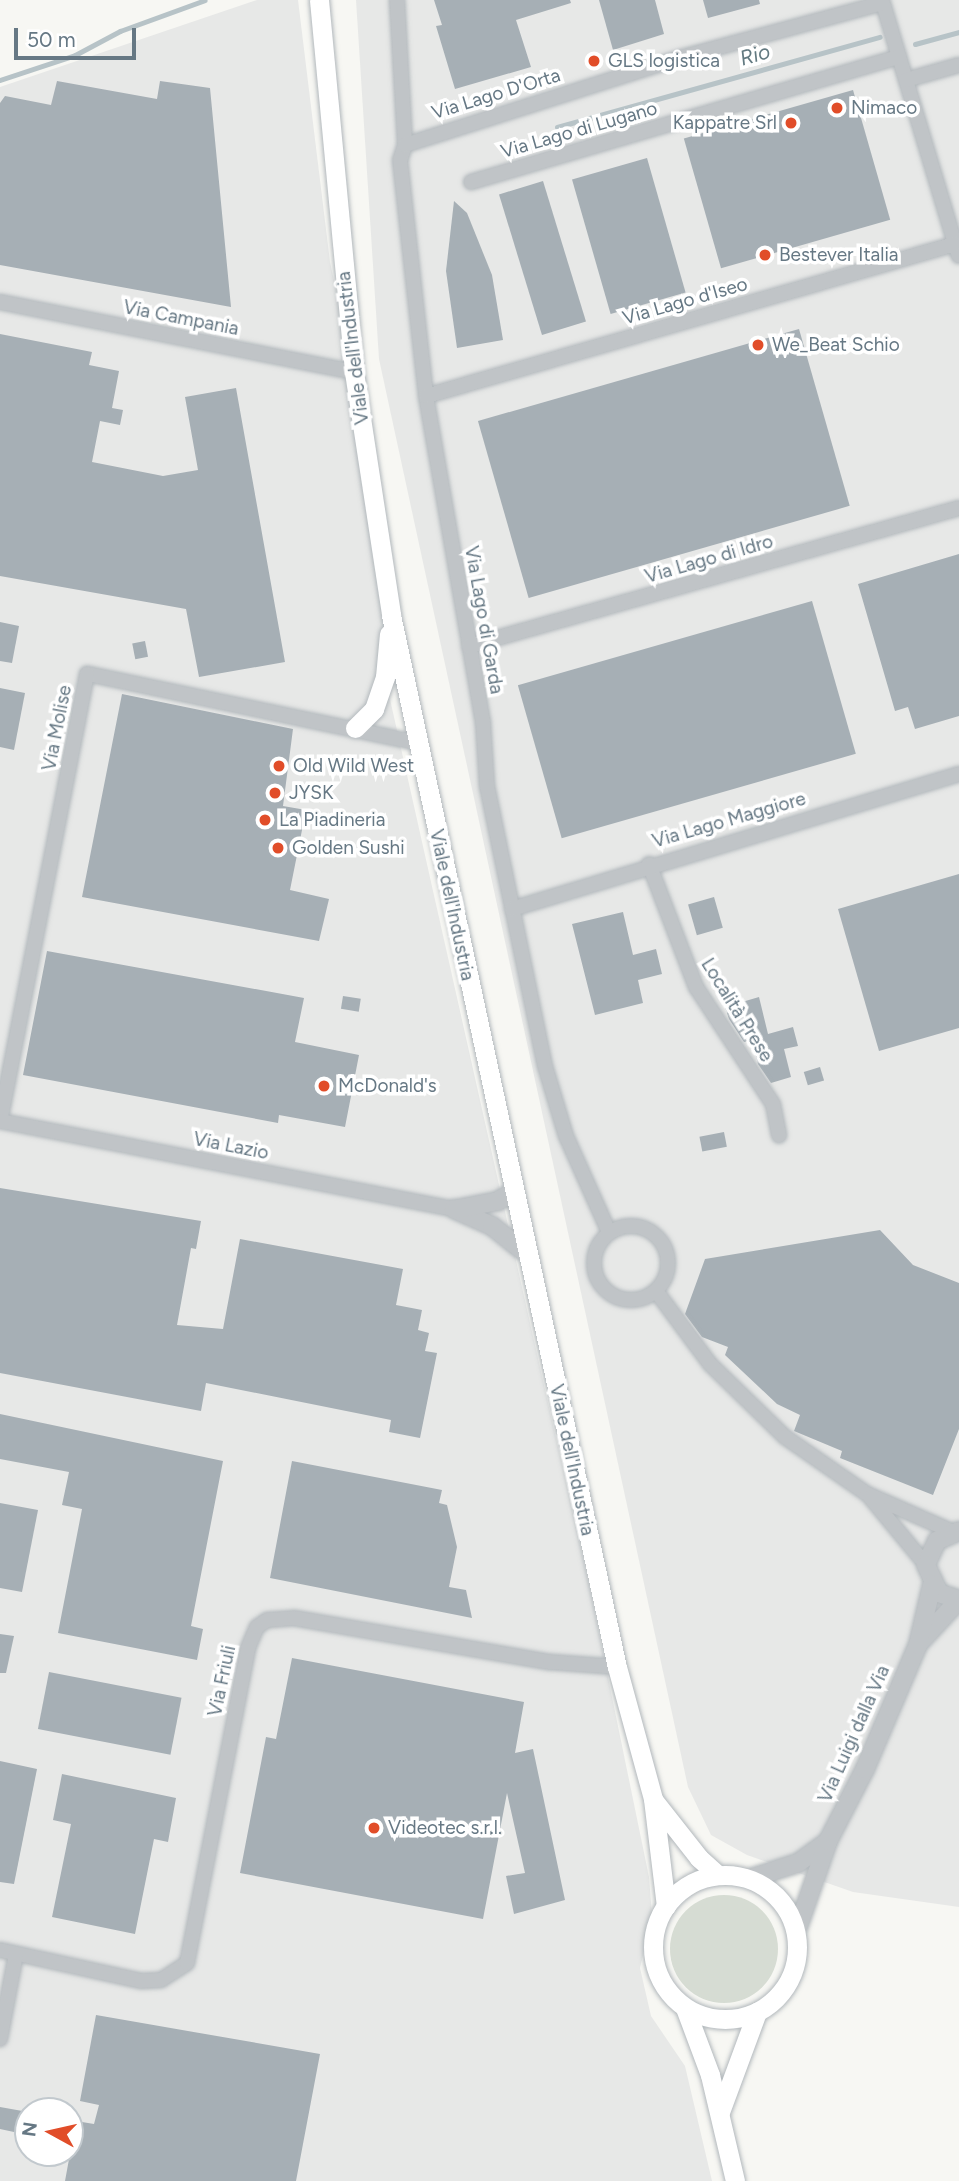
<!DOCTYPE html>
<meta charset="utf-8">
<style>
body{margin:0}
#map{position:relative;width:959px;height:2181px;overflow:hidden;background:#f7f7f3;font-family:Figtree,sans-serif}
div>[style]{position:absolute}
.built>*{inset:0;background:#e7e8e7}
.green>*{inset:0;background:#d6dcd3}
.round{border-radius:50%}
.stream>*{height:5px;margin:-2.5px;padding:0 2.5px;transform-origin:2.5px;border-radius:2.5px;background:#b7c3c7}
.building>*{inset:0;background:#a6afb5;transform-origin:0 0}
.roads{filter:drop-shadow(0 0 2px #b2b8bc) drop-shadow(0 0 2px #b2b8bc)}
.minor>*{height:14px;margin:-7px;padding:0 7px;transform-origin:7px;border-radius:7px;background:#c0c4c7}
.minor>.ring{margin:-7px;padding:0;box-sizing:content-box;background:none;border:14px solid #c0c4c7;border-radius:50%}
.tertiary>*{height:18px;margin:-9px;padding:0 9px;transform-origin:9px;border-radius:9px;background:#c0c4c7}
.secondary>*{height:19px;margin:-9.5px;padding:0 9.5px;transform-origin:9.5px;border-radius:9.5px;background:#fff}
.secondary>.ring{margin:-9.5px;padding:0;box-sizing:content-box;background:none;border:19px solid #fff;border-radius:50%}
.dots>*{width:19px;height:19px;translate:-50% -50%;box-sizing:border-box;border:4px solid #fff;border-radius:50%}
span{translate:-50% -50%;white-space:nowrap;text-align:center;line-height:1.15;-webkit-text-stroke:7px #fff;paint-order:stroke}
.poi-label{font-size:19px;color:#667884}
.left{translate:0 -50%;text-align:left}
.right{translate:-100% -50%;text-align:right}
.street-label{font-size:19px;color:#667884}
.water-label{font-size:21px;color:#627980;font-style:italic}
.north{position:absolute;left:14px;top:2097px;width:70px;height:70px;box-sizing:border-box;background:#fff;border:2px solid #c2c9ce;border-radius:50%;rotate:278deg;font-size:19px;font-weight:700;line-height:28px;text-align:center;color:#667884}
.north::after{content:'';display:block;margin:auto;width:24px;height:32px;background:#e14d29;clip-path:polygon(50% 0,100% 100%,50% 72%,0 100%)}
.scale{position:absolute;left:14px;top:28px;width:122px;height:32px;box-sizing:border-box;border:4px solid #667884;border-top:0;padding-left:9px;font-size:21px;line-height:24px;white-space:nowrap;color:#667884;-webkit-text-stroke:5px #fff;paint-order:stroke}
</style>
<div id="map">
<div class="built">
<div style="clip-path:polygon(evenodd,257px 0,298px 0,330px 262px,354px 372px,391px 615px,385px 677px,590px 1590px,649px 1877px,652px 1916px,640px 1968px,651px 2016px,685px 2066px,712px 2181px,0 2181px,0 87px,257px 0,28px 2111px,70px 2111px,70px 2153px,28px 2153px,28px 2111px)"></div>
<div style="clip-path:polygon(356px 0,959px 0,959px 1907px,853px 1892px,747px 1855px,711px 1835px,688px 1787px,379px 359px)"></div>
</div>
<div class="green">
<div class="round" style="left:670px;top:1895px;width:108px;height:108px"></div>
</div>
<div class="stream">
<div style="left:915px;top:44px;width:46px;rotate:-15.3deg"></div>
<div style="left:0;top:80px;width:79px;rotate:-18.4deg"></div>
<div style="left:75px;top:55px;width:51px;rotate:-28.1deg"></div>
<div style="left:120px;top:31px;width:90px;rotate:-20deg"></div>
<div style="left:557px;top:127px;width:335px;rotate:-15.6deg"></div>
</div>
<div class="building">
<div style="clip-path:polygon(434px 0,570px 0,571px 3px,516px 20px,531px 67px,455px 89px,436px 26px,442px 25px)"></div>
<div style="clip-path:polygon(599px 0,655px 0,664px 34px,613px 50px)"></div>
<div style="clip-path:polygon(703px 0,759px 0,760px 4px,708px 18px)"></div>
<div style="clip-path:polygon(57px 81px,157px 99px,160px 81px,210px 88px,231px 307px,0 265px,0 103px,5px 96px,51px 105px)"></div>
<div style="left:853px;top:90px;width:135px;height:176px;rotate:74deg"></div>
<div style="left:647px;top:158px;width:140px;height:78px;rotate:74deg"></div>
<div style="left:543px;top:181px;width:147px;height:46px;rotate:73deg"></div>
<div style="clip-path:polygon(454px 201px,467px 213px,492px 275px,503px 340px,457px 348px,446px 271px)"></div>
<div style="left:799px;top:329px;width:184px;height:334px;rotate:74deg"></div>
<div style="clip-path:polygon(0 334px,92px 352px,89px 365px,119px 371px,112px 408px,123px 410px,120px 425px,100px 421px,92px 462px,163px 476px,198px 470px,185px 397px,236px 388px,285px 662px,199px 677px,186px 609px,0 576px)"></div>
<div style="clip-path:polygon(959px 554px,959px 716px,915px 729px,908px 707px,895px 711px,858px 584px)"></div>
<div style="left:812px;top:601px;width:159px;height:306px;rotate:74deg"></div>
<div style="clip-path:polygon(0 622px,19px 626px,12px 663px,0 661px)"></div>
<div style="left:145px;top:641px;width:16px;height:13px;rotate:79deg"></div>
<div style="clip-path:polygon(0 688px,25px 693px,14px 750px,0 747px)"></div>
<div style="clip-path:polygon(122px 694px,293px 729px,283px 806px,306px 810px,290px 890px,329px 899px,319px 941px,82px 897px)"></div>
<div style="clip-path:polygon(959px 874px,959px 1028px,879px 1051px,838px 909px)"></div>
<div style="left:714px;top:897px;width:32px;height:27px;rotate:74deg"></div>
<div style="clip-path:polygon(623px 912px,633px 955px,656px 949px,662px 974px,638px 980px,643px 1003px,595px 1015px,572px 924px)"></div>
<div style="clip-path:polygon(47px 951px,304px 998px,295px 1042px,359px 1055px,345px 1127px,279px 1115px,278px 1123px,23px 1075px)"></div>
<div style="left:343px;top:996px;width:18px;height:13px;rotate:9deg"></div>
<div style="clip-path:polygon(759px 997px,768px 1034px,793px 1027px,798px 1046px,784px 1049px,791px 1077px,771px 1083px,758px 1064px,752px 1040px,744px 1042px,729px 1019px,725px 1007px)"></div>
<div style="left:820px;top:1067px;width:14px;height:17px;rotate:73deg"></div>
<div style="left:724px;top:1132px;width:15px;height:25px;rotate:79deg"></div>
<div style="clip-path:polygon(0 1188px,201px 1221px,196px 1249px,191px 1248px,177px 1325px,223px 1329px,240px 1239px,403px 1269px,396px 1305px,422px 1310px,418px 1330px,429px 1333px,425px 1351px,437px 1353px,420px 1438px,389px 1432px,391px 1420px,206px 1383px,201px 1411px,0 1373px)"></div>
<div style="clip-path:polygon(880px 1230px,913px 1265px,959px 1283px,959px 1429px,933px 1495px,840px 1458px,842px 1451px,794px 1431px,800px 1415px,777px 1404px,725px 1355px,728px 1347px,702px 1337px,685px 1314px,705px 1259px)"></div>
<div style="clip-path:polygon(0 1414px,223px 1461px,191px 1626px,203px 1629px,197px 1660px,58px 1633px,82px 1509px,62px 1505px,69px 1472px,0 1459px)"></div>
<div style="clip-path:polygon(292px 1461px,442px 1490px,439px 1503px,447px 1505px,457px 1547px,449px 1587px,466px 1590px,472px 1618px,270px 1578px)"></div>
<div style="clip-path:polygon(0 1503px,38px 1510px,22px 1592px,0 1588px)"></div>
<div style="clip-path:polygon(0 1634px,14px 1636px,6px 1673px,0 1673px)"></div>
<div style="clip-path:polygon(292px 1658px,524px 1702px,515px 1753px,533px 1749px,565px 1900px,514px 1914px,506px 1876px,525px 1873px,507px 1793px,483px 1919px,240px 1873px,266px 1737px,276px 1739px)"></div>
<div style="left:49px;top:1672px;width:135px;height:58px;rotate:11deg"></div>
<div style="clip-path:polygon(0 1761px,37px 1769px,14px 1884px,0 1882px)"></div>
<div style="clip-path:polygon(62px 1774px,176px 1798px,168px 1842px,154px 1839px,135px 1934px,52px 1917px,71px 1824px,53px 1820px)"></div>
<div style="clip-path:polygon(96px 2015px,320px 2054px,296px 2181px,65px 2181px,76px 2121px,94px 2124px,99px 2105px,80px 2101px)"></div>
<div style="clip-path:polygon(0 2107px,28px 2112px,28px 2135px,0 2129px)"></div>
</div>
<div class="roads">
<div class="minor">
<div style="left:397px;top:0;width:145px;rotate:86.8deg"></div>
<div style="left:405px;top:145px;width:16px;rotate:108deg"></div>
<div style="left:400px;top:160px;width:237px;rotate:83.7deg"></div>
<div style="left:426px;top:396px;width:331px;rotate:80.1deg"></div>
<div style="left:483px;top:722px;width:64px;rotate:86.4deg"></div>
<div style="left:487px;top:786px;width:286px;rotate:78.3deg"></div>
<div style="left:545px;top:1066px;width:73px;rotate:73.3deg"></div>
<div style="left:566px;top:1136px;width:105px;rotate:65.9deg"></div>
<div style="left:882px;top:0;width:267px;rotate:73.3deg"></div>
<div style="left:906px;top:80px;width:55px;rotate:-15.8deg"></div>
<div style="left:405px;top:145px;width:287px;rotate:-17.6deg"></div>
<div style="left:679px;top:58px;width:211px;rotate:-15.1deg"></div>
<div style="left:471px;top:182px;width:446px;rotate:-16.3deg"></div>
<div style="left:0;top:302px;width:361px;rotate:11.2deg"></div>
<div style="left:426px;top:396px;width:550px;rotate:-16.03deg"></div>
<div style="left:469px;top:646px;width:509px;rotate:-15.73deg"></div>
<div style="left:418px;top:743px;width:338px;rotate:-168.2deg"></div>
<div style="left:87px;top:674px;width:455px;rotate:101deg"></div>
<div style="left:0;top:1121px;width:462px;rotate:11deg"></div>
<div style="left:649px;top:864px;width:132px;rotate:69.1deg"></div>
<div style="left:696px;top:987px;width:140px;rotate:56.7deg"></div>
<div style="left:773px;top:1104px;width:32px;rotate:79deg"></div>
<div style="left:512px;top:909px;width:467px;rotate:-16.8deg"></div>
<div class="ring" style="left:594px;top:1226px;width:60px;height:60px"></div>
<div style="left:656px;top:1291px;width:91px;rotate:53.5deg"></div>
<div style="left:710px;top:1364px;width:105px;rotate:44.2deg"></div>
<div style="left:785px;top:1437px;width:100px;rotate:34.8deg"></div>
<div style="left:867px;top:1494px;width:94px;rotate:23.8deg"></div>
<div style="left:870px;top:1497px;width:88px;rotate:50.5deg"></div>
<div style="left:0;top:1950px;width:144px;rotate:12.4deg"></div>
<div style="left:141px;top:1981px;width:20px;rotate:-3deg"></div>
<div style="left:161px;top:1980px;width:31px;rotate:-33deg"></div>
<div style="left:187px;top:1963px;width:321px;rotate:-79deg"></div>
<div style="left:248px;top:1648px;width:23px;rotate:-67deg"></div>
<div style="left:257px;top:1627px;width:12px;rotate:-35deg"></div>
<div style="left:267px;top:1620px;width:27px;rotate:-4deg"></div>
<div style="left:294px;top:1618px;width:260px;rotate:9.8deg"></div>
<div style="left:550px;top:1662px;width:67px;rotate:4.3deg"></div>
<div style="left:0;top:2039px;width:86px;rotate:-79.3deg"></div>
</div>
<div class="tertiary">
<div style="left:454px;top:1209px;width:42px;rotate:24.1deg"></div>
<div style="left:492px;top:1226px;width:45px;rotate:38.7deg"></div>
<div style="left:457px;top:1209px;width:42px;rotate:-11deg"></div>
<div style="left:498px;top:1201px;width:19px;rotate:-32deg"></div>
<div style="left:959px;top:1531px;width:24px;rotate:156deg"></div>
<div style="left:937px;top:1541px;width:26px;rotate:115deg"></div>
<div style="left:926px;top:1565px;width:31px;rotate:65deg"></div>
<div style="left:939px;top:1593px;width:21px;rotate:19deg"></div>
<div style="left:920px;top:1642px;width:57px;rotate:-47.1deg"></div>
<div style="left:748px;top:1879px;width:52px;rotate:-17.7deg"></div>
<div style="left:798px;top:1863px;width:37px;rotate:-36deg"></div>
<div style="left:796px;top:1933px;width:97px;rotate:-70.8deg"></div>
<div style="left:828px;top:1841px;width:81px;rotate:-62.8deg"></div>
<div style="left:865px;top:1769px;width:135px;rotate:-66.9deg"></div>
<div style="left:918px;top:1645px;width:62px;rotate:-76.9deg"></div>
</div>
<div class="secondary">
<div style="left:319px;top:0;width:374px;rotate:84.6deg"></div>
<div style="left:354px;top:372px;width:246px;rotate:81.3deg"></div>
<div style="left:391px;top:615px;width:1076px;rotate:77.88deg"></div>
<div style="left:617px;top:1667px;width:137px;rotate:74.7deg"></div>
<div style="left:653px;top:1799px;width:108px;rotate:83.1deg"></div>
<div style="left:355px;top:728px;width:27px;rotate:-45deg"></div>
<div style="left:374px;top:709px;width:34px;rotate:-71deg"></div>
<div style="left:385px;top:677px;width:43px;rotate:-84.7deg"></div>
<div style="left:655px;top:1802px;width:71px;rotate:51.8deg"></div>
<div style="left:699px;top:1858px;width:25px;rotate:42deg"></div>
<div class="ring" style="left:653px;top:1875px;width:125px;height:125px"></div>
<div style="left:685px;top:2008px;width:72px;rotate:69.5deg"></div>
<div style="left:710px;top:2075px;width:109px;rotate:76.7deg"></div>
<div style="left:720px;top:2112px;width:107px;rotate:-69.7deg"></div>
</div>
</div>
<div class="dots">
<div style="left:594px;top:61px;background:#e14d29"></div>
<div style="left:837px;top:108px;background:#e14d29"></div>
<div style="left:791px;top:123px;background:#e14d29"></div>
<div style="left:765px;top:255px;background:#e14d29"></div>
<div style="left:758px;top:345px;background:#e14d29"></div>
<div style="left:279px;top:766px;background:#e14d29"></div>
<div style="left:275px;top:793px;background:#e14d29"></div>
<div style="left:265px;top:820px;background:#e14d29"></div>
<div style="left:278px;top:848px;background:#e14d29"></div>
<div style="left:324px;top:1086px;background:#e14d29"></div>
<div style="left:374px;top:1828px;background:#e14d29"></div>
</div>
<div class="poi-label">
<span class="left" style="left:608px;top:61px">GLS logistica</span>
<span class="left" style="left:851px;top:108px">Nimaco</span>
<span class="right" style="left:777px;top:123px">Kappatre Srl</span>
<span class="left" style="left:779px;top:255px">Bestever Italia</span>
<span class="left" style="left:772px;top:345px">We_Beat Schio</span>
<span class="left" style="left:293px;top:766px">Old Wild West</span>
<span class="left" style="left:289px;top:793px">JYSK</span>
<span class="left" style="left:279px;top:820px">La Piadineria</span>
<span class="left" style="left:292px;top:848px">Golden Sushi</span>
<span class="left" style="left:338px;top:1086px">McDonald's</span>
<span class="left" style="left:388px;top:1828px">Videotec s.r.l.</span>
</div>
<div class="street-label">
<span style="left:496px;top:94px;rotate:-17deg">Via Lago D'Orta</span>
<span style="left:579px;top:130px;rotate:-16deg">Via Lago di Lugano</span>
<span style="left:685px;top:301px;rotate:-16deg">Via Lago d'Iseo</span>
<span style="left:181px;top:318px;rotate:11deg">Via Campania</span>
<span style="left:353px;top:348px;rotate:-97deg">Viale dell'Industria</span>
<span style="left:709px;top:559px;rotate:-16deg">Via Lago di Idro</span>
<span style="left:484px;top:620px;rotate:80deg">Via Lago di Garda</span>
<span style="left:57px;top:728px;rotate:-79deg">Via Molise</span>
<span style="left:729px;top:820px;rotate:-16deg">Via Lago Maggiore</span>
<span style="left:452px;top:905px;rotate:78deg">Viale dell'Industria</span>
<span style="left:737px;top:1010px;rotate:58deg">Località Prese</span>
<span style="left:231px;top:1146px;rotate:11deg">Via Lazio</span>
<span style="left:572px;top:1460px;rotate:78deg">Viale dell'Industria</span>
<span style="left:222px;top:1681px;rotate:-78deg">Via Friuli</span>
<span style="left:854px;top:1734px;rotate:-66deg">Via Luigi dalla Via</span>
</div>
<div class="water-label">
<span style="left:755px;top:55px;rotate:-16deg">Rio</span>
</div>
<div class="north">N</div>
<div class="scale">50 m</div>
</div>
